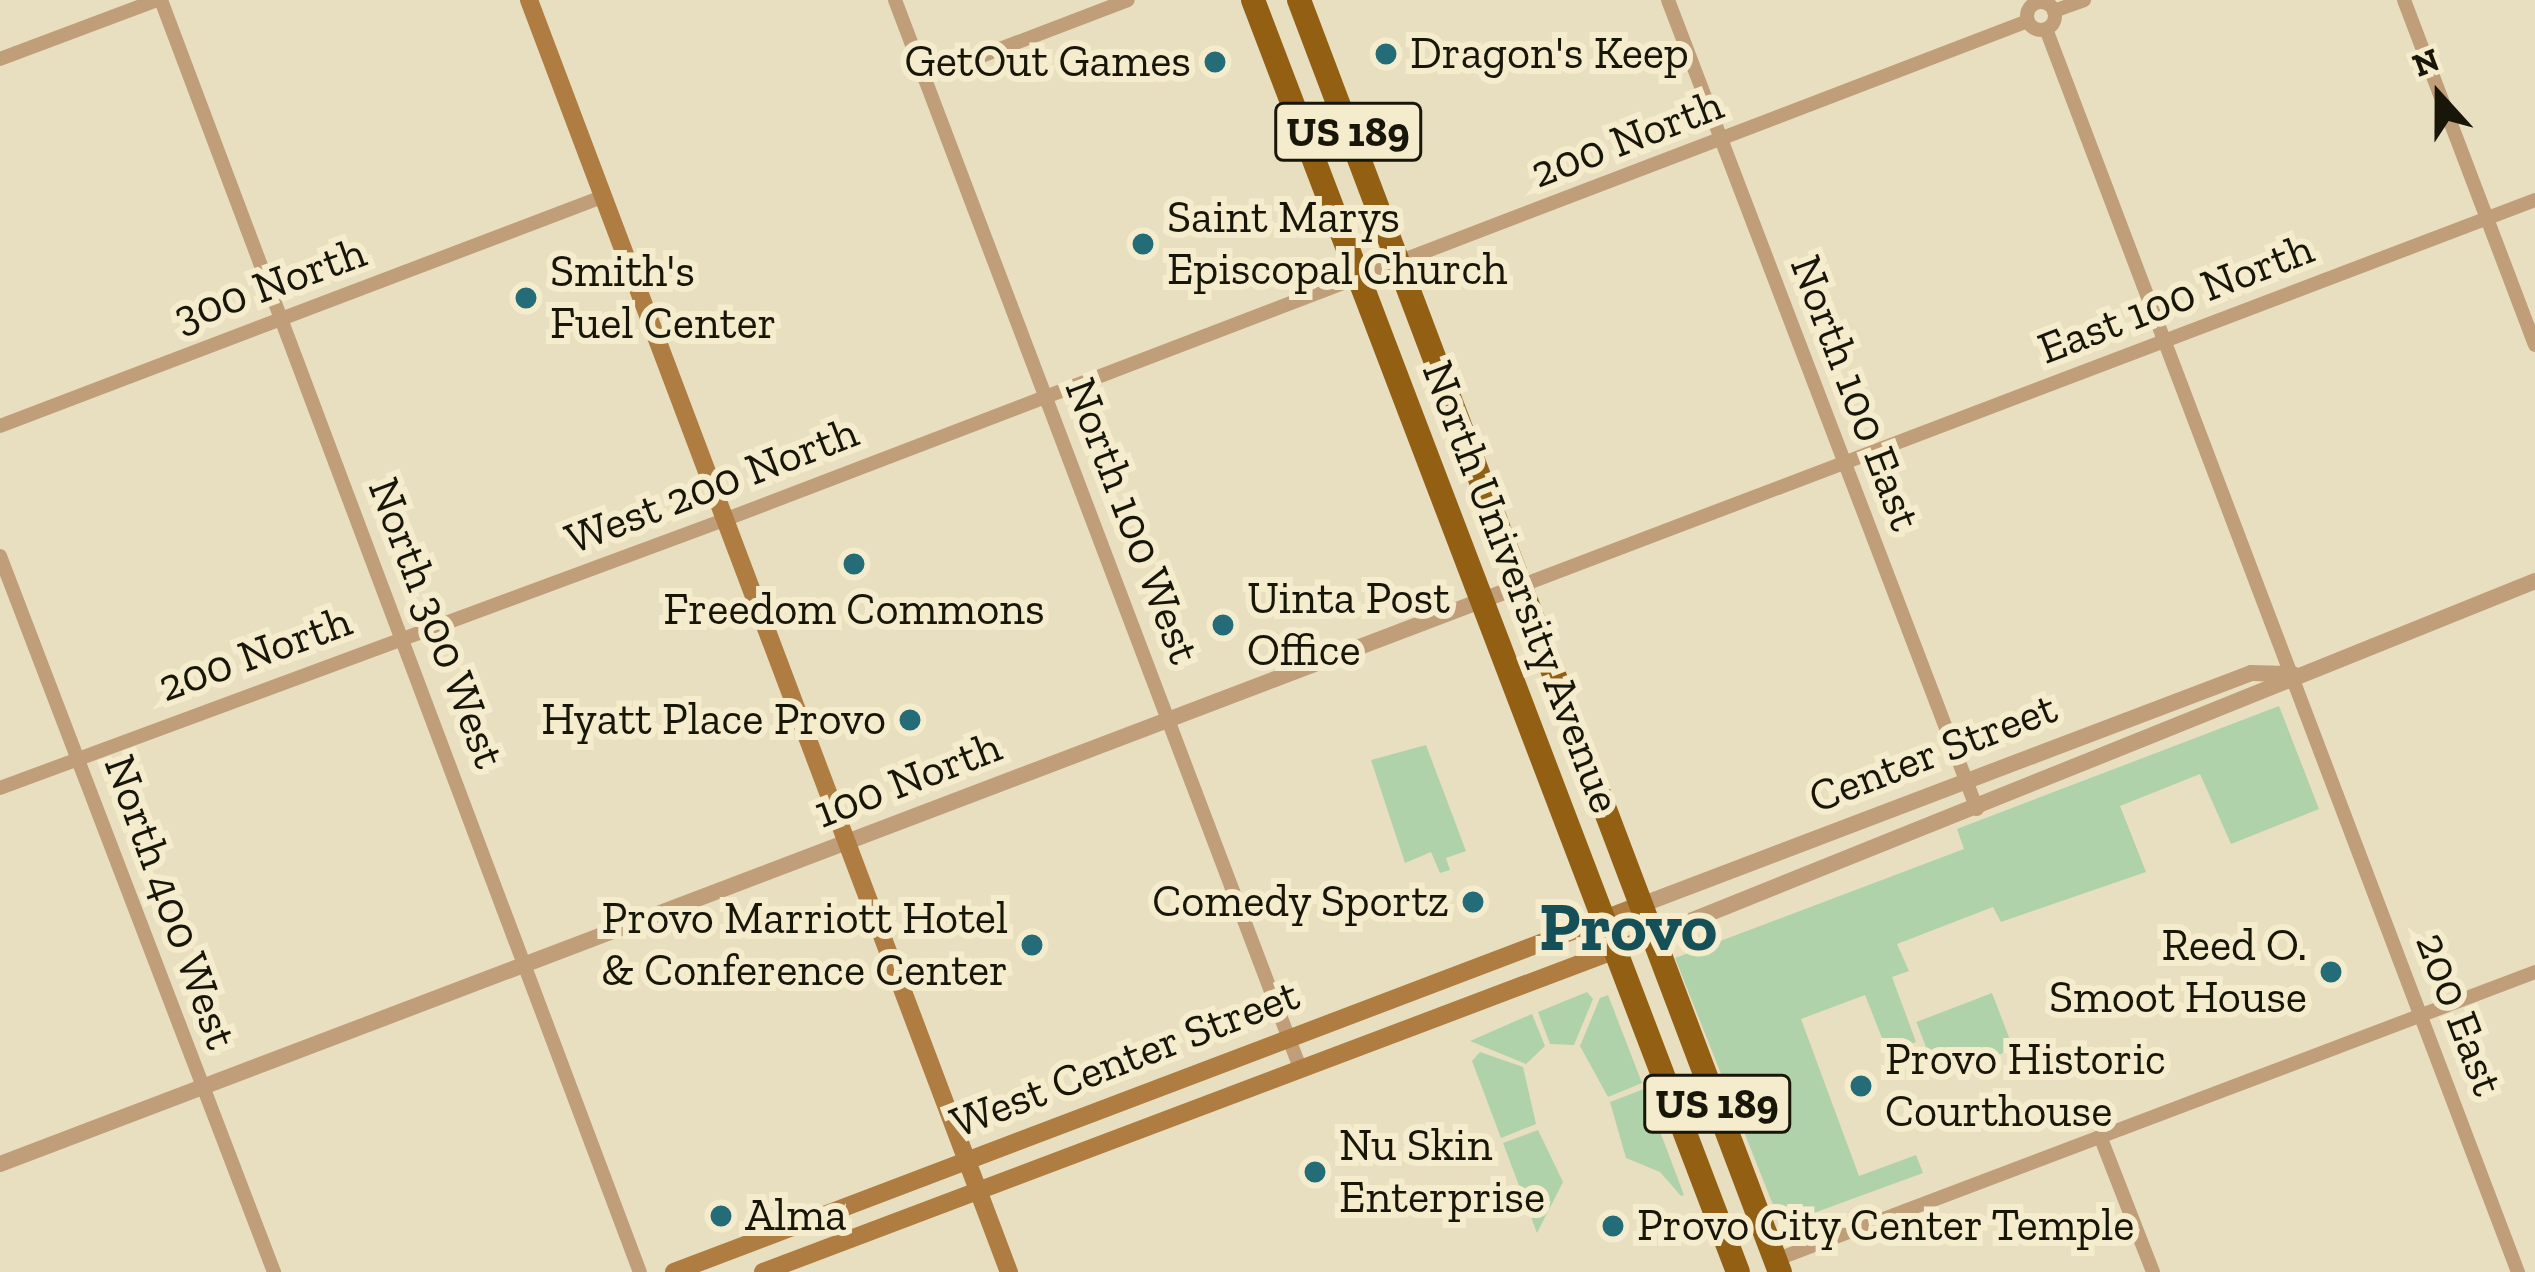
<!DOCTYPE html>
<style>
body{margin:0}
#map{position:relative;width:2535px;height:1272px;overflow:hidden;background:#e7dfbf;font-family:"Zilla Slab",serif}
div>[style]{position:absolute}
.green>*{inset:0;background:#b0d2ab;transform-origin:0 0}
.minor>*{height:14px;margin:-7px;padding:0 7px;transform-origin:7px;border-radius:7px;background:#c09e79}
.minor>.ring{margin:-7px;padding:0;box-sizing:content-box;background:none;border:14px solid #c09e79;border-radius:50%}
.tertiary>*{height:16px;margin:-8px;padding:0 8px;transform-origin:8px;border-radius:8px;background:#c09e79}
.secondary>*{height:18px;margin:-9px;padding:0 9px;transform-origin:9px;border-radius:9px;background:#af7d42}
.trunk>*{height:24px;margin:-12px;padding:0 12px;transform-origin:12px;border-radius:12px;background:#925f13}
.dots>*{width:33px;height:33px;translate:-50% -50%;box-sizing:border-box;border:6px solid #f4eccc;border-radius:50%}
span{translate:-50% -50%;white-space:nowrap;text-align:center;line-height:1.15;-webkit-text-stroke:12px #f4eccc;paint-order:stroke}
.shield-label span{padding:3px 9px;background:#f4eccc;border:3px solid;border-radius:9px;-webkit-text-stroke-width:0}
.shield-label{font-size:42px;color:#181509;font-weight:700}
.poi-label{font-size:45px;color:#181509}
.left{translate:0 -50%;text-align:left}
.right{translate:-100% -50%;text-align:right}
.street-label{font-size:45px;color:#181509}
.town-label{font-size:69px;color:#155059;font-weight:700}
.north{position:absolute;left:2379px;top:36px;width:120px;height:120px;-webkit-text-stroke:9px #f4eccc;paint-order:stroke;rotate:339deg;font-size:33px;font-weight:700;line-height:48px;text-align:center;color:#181509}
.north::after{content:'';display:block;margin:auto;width:42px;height:54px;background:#181509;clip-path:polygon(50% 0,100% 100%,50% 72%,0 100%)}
</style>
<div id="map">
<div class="green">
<div style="clip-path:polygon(2279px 706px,2319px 809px,2231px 844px,2200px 774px,2120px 806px,2146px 872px,2001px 922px,1993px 907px,1897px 944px,1909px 971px,1892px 977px,1916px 1042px,1888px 1053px,1865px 995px,1801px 1019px,1859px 1176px,1916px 1155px,1923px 1173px,1781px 1225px,1675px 958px,1964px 849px,1957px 829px)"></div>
<div style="clip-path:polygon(1426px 745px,1466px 851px,1446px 858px,1450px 870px,1440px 873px,1431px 852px,1405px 863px,1371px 760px)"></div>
<div style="clip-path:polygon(1587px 992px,1593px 999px,1574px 1045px,1550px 1044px,1538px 1012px)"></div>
<div style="left:1992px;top:993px;width:60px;height:81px;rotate:69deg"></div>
<div style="clip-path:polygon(1608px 995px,1642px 1083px,1608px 1097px,1580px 1046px,1600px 998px)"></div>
<div style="clip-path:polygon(1532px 1014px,1545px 1046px,1526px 1064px,1470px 1041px)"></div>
<div style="clip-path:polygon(1480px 1052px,1523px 1067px,1536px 1124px,1501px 1138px,1472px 1061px)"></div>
<div style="clip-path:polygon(1644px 1089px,1684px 1195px,1681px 1196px,1660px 1172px,1626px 1158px,1610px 1102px)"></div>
<div style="clip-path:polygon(1538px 1130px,1563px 1182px,1537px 1233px,1503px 1143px)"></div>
</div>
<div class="minor">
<div style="left:161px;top:0;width:1359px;rotate:69.37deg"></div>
<div style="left:895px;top:0;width:1142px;rotate:69.23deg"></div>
<div style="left:1668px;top:0;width:866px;rotate:69.1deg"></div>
<div style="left:2404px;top:0;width:369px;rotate:69.2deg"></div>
<div class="ring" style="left:2027px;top:2px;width:14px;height:14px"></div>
<div style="left:2054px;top:11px;width:32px;rotate:-20deg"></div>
<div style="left:2046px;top:29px;width:1330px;rotate:69.21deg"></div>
<div style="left:0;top:59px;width:168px;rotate:-20.6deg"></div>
<div style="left:924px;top:78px;width:218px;rotate:-20.9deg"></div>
<div style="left:0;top:426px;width:644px;rotate:-20.83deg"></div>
<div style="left:0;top:556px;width:767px;rotate:69.06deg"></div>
<div style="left:1520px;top:586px;width:1086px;rotate:-20.82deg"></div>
<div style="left:0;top:788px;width:772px;rotate:-20.31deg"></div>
<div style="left:724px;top:520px;width:1396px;rotate:-20.94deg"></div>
<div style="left:2100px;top:1136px;width:146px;rotate:68.7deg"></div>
<div style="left:1775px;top:1260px;width:813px;rotate:-20.75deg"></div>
</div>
<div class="tertiary">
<div style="left:1641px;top:905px;width:653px;rotate:-20.82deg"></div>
<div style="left:2251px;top:673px;width:42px;rotate:1.4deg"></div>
<div style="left:1653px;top:936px;width:951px;rotate:-21.92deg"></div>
<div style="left:0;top:1164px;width:1626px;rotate:-20.82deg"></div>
</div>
<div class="secondary">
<div style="left:529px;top:0;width:1360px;rotate:69.33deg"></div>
<div style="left:674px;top:1272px;width:1034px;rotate:-20.78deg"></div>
<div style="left:763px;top:1272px;width:951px;rotate:-20.68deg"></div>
</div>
<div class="trunk">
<div style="left:1253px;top:0;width:1361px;rotate:69.13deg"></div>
<div style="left:1299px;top:0;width:1360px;rotate:69.29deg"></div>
</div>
<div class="dots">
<div style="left:1386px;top:54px;background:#246d78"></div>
<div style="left:1215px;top:62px;background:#246d78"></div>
<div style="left:1143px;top:244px;background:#246d78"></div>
<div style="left:526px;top:298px;background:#246d78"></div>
<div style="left:854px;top:564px;background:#246d78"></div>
<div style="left:1223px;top:625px;background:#246d78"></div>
<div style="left:910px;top:720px;background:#246d78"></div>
<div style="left:1473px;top:902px;background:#246d78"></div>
<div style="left:1032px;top:945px;background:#246d78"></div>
<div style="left:2331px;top:972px;background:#246d78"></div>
<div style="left:1861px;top:1086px;background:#246d78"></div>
<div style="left:1315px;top:1172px;background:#246d78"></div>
<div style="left:721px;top:1216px;background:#246d78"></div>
<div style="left:1613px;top:1226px;background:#246d78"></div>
</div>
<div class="shield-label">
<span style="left:1348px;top:132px">US 189</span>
<span style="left:1717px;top:1104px">US 189</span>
</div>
<div class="poi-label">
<span class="left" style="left:1410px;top:54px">Dragon's Keep</span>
<span class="right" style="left:1191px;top:62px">GetOut Games</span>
<span class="left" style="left:1167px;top:244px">Saint Marys<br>Episcopal Church</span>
<span class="left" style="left:550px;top:298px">Smith's<br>Fuel Center</span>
<span class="left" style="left:1247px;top:625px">Uinta Post<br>Office</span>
<span style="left:854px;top:610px">Freedom Commons</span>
<span class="right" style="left:886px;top:720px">Hyatt Place Provo</span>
<span class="right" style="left:1449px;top:902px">Comedy Sportz</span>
<span class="right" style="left:1008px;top:945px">Provo Marriott Hotel<br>&amp; Conference Center</span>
<span class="right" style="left:2307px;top:972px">Reed O.<br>Smoot House</span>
<span class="left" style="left:1885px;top:1086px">Provo Historic<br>Courthouse</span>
<span class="left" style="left:1339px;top:1172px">Nu Skin<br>Enterprise</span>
<span class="left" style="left:745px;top:1216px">Alma</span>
<span class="left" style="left:1637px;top:1226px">Provo City Center Temple</span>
</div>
<div class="street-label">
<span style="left:1627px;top:139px;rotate:-21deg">200 North</span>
<span style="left:270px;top:285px;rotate:-20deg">300 North</span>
<span style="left:2176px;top:299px;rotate:-21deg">East 100 North</span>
<span style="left:1855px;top:393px;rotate:69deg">North 100 East</span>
<span style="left:712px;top:486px;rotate:-21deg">West 200 North</span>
<span style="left:1132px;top:521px;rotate:69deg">North 100 West</span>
<span style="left:1521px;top:587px;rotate:69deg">North University Avenue</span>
<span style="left:436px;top:623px;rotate:69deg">North 300 West</span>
<span style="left:255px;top:654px;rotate:-20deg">200 North</span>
<span style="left:1933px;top:753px;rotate:-21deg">Center Street</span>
<span style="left:908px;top:780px;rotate:-21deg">100 North</span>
<span style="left:170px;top:902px;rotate:70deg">North 400 West</span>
<span style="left:2459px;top:1014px;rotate:69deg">200 East</span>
<span style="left:1125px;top:1059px;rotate:-21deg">West Center Street</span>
</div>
<div class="town-label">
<span style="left:1628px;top:927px">Provo</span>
</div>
<div class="north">N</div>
</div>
